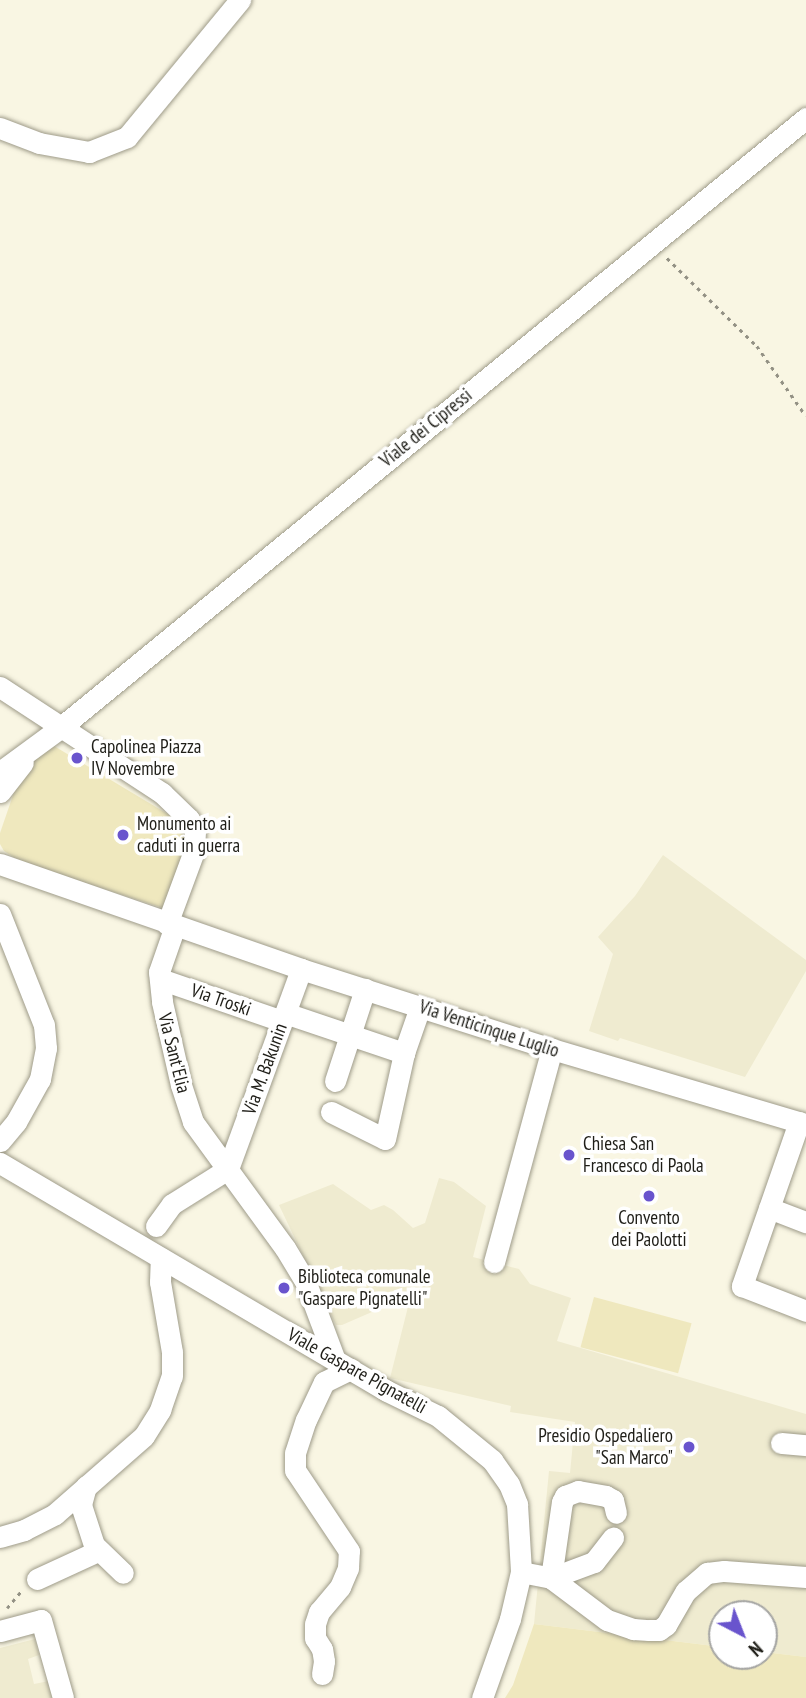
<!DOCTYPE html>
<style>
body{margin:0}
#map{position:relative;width:806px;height:1698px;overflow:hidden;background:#f9f6e3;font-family:"PT Sans Narrow",sans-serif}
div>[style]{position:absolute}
.built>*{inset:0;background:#efebd0}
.green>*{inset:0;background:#efe8be;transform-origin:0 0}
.path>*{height:2.5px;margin-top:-1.25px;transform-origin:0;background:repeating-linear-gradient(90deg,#939184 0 3.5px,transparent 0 8.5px)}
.roads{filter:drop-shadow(0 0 2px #9e9b89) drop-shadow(0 0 2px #9e9b89)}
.minor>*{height:21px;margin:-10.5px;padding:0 10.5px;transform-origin:10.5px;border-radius:10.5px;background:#fff}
.dots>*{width:19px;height:19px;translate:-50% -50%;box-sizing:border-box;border:4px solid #fff;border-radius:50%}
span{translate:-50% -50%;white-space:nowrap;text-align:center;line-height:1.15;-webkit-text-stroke:7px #fff;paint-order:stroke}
.street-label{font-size:19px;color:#1f1e18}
.poi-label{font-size:19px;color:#1f1e18}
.left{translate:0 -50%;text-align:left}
.right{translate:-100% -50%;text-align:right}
.north{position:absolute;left:708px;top:1600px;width:70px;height:70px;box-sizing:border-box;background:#fff;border:2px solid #a5a5a3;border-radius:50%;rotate:138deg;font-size:19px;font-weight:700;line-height:28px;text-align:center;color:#1f1e18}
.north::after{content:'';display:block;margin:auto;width:24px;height:32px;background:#6954cd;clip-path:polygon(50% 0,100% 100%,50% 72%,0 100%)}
</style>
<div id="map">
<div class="built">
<div style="clip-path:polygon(663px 855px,806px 960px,806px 971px,745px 1077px,620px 1038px,618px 1041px,589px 1031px,613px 954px,598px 937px,635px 896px)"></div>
<div style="clip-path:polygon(439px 1178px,454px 1182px,486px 1206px,473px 1257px,519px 1269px,530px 1284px,571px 1298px,557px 1341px,806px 1414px,806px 1657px,764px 1652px,764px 1614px,722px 1614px,722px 1647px,534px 1624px,549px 1471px,570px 1473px,575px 1422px,510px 1412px,511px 1406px,390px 1378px,411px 1295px,342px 1325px,336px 1325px,279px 1205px,333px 1184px,371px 1210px,384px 1205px,393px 1210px,413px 1228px,425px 1223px)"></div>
<div style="clip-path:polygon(35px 1639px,39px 1655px,28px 1659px,34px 1684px,49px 1681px,54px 1698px,0 1698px,0 1648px)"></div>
</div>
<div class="green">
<div style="clip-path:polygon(54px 746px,171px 816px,184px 829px,186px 845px,163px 908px,21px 862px,4px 851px,0 844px,0 833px,22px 769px)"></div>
<div style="left:594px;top:1297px;width:101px;height:52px;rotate:15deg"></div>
<div style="clip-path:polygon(534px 1624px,722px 1647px,722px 1656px,764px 1656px,764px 1652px,806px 1657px,806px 1698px,505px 1698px,513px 1685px)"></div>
</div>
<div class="path">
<div style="left:667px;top:258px;width:126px;rotate:44.4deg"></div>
<div style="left:757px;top:346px;width:85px;rotate:55deg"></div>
<div style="left:7px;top:1608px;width:25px;rotate:-50deg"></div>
</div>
<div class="roads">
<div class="minor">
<div style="left:0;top:128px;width:42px;rotate:21deg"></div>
<div style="left:39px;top:143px;width:51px;rotate:10.2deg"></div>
<div style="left:89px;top:152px;width:41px;rotate:-21.5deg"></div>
<div style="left:127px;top:137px;width:178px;rotate:-50.5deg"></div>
<div style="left:0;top:687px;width:194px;rotate:33.2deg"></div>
<div style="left:162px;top:793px;width:37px;rotate:44deg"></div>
<div style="left:189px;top:819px;width:13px;rotate:63deg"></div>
<div style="left:195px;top:831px;width:20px;rotate:93deg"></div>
<div style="left:194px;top:851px;width:78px;rotate:110.3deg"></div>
<div style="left:0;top:772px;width:74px;rotate:-36.3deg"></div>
<div style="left:60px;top:728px;width:964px;rotate:-39.27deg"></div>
<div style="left:0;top:792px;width:37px;rotate:-52deg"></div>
<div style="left:0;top:864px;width:319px;rotate:19.2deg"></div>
<div style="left:301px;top:969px;width:263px;rotate:17.7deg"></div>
<div style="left:552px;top:1049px;width:265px;rotate:16.5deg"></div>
<div style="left:0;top:914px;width:119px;rotate:68.4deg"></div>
<div style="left:44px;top:1025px;width:23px;rotate:85deg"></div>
<div style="left:46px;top:1048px;width:32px;rotate:101deg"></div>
<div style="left:40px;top:1079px;width:49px;rotate:119.2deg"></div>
<div style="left:16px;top:1122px;width:25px;rotate:130deg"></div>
<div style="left:175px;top:926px;width:49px;rotate:109.2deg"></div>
<div style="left:159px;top:972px;width:30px;rotate:84deg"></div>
<div style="left:162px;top:1002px;width:85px;rotate:77.1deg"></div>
<div style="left:181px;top:1085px;width:39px;rotate:72deg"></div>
<div style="left:193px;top:1122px;width:156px;rotate:53.9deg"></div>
<div style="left:285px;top:1248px;width:41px;rotate:59deg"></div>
<div style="left:306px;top:1283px;width:82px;rotate:69.4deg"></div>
<div style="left:160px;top:979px;width:129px;rotate:19deg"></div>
<div style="left:285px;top:1013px;width:126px;rotate:18.6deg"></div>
<div style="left:335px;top:1081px;width:97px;rotate:-71.9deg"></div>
<div style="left:331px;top:1112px;width:60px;rotate:26.6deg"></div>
<div style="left:385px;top:1139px;width:88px;rotate:-77.5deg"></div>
<div style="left:404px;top:1053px;width:49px;rotate:-70.8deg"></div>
<div style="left:799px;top:1122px;width:174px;rotate:109.2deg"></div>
<div style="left:742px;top:1286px;width:69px;rotate:21.3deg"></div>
<div style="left:0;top:1163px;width:449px;rotate:30.5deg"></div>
<div style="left:387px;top:1391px;width:57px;rotate:26.1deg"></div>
<div style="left:438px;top:1416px;width:70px;rotate:39.2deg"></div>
<div style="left:492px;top:1460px;width:29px;rotate:55deg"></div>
<div style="left:509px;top:1484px;width:22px;rotate:68deg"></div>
<div style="left:517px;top:1504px;width:68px;rotate:86.6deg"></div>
<div style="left:521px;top:1572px;width:48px;rotate:103.2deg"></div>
<div style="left:510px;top:1619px;width:84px;rotate:109.5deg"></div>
<div style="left:228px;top:1169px;width:213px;rotate:-69.9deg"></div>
<div style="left:769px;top:1208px;width:40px;rotate:21deg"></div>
<div style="left:156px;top:1226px;width:27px;rotate:-54deg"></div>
<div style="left:172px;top:1204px;width:66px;rotate:-32deg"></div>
<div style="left:494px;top:1262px;width:221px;rotate:-74.8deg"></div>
<div style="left:781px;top:1443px;width:25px;rotate:5deg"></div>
<div style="left:86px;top:1486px;width:20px;rotate:105deg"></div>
<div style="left:81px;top:1505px;width:42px;rotate:72deg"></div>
<div style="left:94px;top:1545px;width:40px;rotate:44deg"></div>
<div style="left:0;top:1537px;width:25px;rotate:-16deg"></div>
<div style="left:24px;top:1530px;width:35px;rotate:-27deg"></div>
<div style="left:55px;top:1514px;width:118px;rotate:-41.2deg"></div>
<div style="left:144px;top:1436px;width:31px;rotate:-58deg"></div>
<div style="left:160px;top:1410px;width:36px;rotate:-71deg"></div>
<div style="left:172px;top:1376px;width:24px;rotate:-90deg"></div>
<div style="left:172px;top:1352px;width:71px;rotate:-99.7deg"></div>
<div style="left:160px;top:1282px;width:24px;rotate:-88deg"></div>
<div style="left:521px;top:1572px;width:31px;rotate:11deg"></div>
<div style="left:551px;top:1578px;width:70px;rotate:36.9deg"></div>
<div style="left:607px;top:1620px;width:28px;rotate:19deg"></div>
<div style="left:633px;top:1629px;width:16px;rotate:4deg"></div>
<div style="left:649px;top:1630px;width:10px"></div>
<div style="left:659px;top:1630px;width:9px;rotate:-36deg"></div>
<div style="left:666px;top:1625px;width:39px;rotate:-60deg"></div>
<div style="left:686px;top:1591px;width:28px;rotate:-41deg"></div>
<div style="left:707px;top:1573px;width:17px;rotate:-7deg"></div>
<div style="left:724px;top:1571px;width:82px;rotate:4.2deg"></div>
<div style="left:551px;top:1578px;width:77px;rotate:-81.8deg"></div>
<div style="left:562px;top:1502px;width:7px;rotate:-63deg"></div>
<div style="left:565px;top:1496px;width:14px;rotate:-21deg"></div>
<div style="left:578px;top:1491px;width:28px;rotate:10deg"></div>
<div style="left:606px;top:1496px;width:8px;rotate:30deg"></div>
<div style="left:613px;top:1500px;width:13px;rotate:77deg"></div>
<div style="left:551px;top:1578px;width:46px;rotate:-20.4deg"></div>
<div style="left:594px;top:1562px;width:31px;rotate:-52deg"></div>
<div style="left:37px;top:1579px;width:67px;rotate:-24.7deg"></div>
<div style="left:0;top:1631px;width:42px;rotate:-15deg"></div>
<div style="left:41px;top:1620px;width:81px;rotate:74.2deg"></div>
<div style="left:322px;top:1674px;width:13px;rotate:-81deg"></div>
<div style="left:324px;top:1661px;width:12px;rotate:-99deg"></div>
<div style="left:322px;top:1649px;width:13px;rotate:-122deg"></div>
<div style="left:315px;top:1638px;width:14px;rotate:-90deg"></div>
<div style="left:315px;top:1624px;width:13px;rotate:-72deg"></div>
<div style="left:319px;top:1612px;width:33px;rotate:-50deg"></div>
<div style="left:340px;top:1587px;width:21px;rotate:-67deg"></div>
<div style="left:348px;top:1568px;width:17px;rotate:-87deg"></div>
<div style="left:349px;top:1551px;width:97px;rotate:-123.7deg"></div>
<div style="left:295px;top:1470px;width:17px;rotate:-90deg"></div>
<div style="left:295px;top:1453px;width:35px;rotate:-72deg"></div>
<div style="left:306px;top:1420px;width:42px;rotate:-64.7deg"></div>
<div style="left:324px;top:1382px;width:30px;rotate:-26deg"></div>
</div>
</div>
<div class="dots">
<div style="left:77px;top:758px;background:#6954cd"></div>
<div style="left:123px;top:835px;background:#6954cd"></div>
<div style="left:569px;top:1155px;background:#6954cd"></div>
<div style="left:649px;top:1196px;background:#6954cd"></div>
<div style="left:284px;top:1288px;background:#6954cd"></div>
<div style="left:689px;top:1447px;background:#6954cd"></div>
</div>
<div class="street-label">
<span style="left:426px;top:428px;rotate:-39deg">Viale dei Cipressi</span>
<span style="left:221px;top:1000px;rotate:19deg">Via Troski</span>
<span style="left:489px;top:1029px;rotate:18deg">Via Venticinque Luglio</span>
<span style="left:174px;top:1053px;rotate:76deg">Via Sant'Elia</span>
<span style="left:265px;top:1069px;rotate:-70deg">Via M. Bakunin</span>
<span style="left:357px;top:1371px;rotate:29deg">Viale Gaspare Pignatelli</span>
</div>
<div class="poi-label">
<span class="left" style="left:91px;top:758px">Capolinea Piazza<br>IV Novembre</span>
<span class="left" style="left:137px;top:835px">Monumento ai<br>caduti in guerra</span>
<span class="left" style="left:583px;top:1155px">Chiesa San<br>Francesco di Paola</span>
<span style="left:649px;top:1229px">Convento<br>dei Paolotti</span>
<span class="left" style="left:298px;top:1288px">Biblioteca comunale<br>"Gaspare Pignatelli"</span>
<span class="right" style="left:673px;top:1447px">Presidio Ospedaliero<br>"San Marco"</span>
</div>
<div class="north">N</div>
</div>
